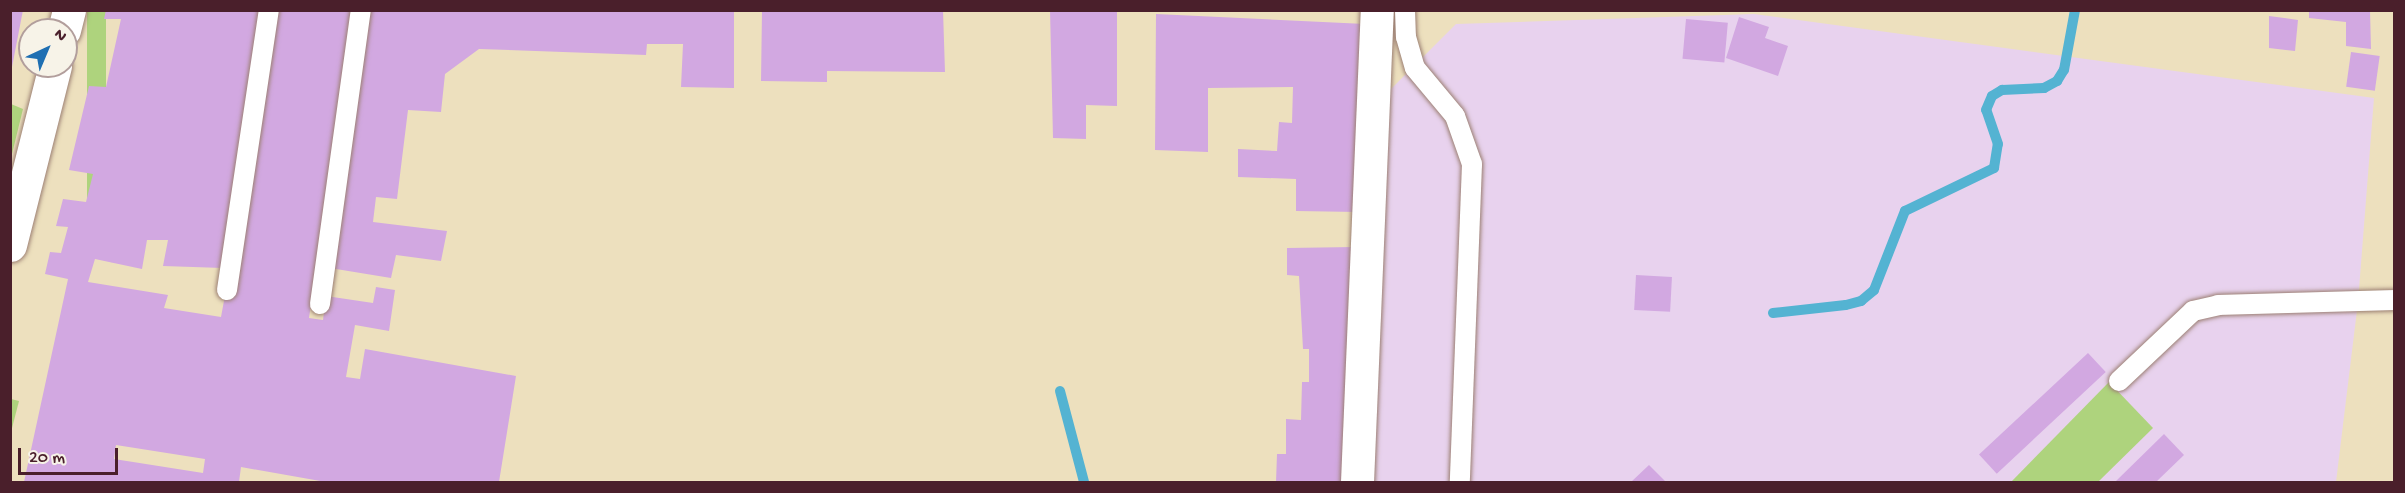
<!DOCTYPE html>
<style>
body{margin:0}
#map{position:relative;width:2405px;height:493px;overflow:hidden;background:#ede0be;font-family:"Gochi Hand",sans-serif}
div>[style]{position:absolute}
.built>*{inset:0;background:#e8d2ee}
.green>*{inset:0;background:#aed37d;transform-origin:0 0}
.stream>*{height:10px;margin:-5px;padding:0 5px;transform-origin:5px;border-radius:5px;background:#54b3d2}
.building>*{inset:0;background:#d2a8e1;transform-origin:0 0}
.roads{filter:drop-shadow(0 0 2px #9c8074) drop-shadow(0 0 2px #9c8074)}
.lane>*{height:20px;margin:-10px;padding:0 10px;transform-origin:10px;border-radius:10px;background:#fff}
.street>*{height:33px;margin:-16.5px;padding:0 16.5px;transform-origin:16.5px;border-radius:16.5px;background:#fff}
.primary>*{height:33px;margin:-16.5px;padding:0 16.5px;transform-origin:16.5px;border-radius:16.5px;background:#fff}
span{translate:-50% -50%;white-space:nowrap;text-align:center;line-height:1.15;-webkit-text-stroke:4.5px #f7f3e8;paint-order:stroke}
.frame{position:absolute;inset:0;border:12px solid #4a1f2b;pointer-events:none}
.north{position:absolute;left:18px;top:18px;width:60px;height:60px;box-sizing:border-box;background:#f7f3e8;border:2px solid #b29e9c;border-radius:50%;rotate:44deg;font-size:16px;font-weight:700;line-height:24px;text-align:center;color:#4a1f2b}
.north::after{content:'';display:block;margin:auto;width:21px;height:27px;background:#1f6fb2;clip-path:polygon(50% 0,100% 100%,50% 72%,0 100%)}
.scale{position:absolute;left:18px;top:448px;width:100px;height:27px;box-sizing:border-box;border:3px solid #4a1f2b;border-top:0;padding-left:8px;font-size:18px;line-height:21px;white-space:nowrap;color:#4a1f2b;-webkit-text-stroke:4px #f7f3e8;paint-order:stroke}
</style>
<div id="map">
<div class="built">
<div style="clip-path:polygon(1754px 14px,2374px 98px,2358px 302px,2336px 482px,1373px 482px,1386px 94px,1456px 24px)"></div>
</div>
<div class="green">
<div style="left:87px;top:11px;width:19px;height:238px"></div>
<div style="clip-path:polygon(11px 104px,23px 109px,11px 158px,10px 104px)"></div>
<div style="clip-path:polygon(2109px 382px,2153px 428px,2098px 482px,2011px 482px)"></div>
<div style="clip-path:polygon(11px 399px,19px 401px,11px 432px,10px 399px)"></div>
</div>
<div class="stream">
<div style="left:1773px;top:313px;width:73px;rotate:-6.3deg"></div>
<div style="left:1846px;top:305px;width:16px;rotate:-15deg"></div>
<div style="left:1861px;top:301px;width:17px;rotate:-40deg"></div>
<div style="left:1874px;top:290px;width:85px;rotate:-68.6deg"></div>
<div style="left:1905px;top:211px;width:99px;rotate:-25.8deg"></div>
<div style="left:1994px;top:168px;width:24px;rotate:-81deg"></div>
<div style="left:1998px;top:144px;width:36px;rotate:-109deg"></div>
<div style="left:1986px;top:110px;width:15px;rotate:-67deg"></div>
<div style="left:1992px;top:96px;width:12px;rotate:-31deg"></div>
<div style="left:2002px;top:90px;width:42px;rotate:-2.7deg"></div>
<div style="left:2044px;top:88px;width:15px;rotate:-28deg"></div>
<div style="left:2057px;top:81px;width:13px;rotate:-58deg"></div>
<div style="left:2064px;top:70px;width:61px;rotate:-79.6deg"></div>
<div style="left:1060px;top:391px;width:94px;rotate:75.2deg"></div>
</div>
<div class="building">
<div style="clip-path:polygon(10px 10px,23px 10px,12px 67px,10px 67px)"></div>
<div style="clip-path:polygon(evenodd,106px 10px,262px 10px,223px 268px,163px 266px,168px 240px,147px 240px,142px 269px,95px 259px,88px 282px,168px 295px,164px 308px,221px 317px,278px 10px,354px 10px,309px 318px,323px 320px,326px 296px,373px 303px,376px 287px,395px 290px,389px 331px,355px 325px,346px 377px,360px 379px,365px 349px,516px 376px,499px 482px,326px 482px,241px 467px,239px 482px,24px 482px,68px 279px,45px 274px,50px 252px,61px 253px,68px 227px,56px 226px,63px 199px,86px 202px,93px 174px,69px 170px,89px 86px,106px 87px,121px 19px,104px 19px,106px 10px,116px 445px,205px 459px,203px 473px,114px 459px,116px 445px)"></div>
<div style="clip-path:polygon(366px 10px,734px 10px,734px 88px,681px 87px,683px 44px,647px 44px,646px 55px,479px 49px,445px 74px,441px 112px,408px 110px,397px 199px,376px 197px,373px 222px,447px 231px,441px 261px,396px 255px,391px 278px,330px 268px)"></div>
<div style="clip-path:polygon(762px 10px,943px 10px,945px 72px,827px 71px,827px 82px,761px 81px)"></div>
<div style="clip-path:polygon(1050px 10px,1117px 12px,1117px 106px,1086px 105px,1086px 139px,1053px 138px)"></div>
<div style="clip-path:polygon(2309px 10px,2370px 10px,2371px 49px,2346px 46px,2346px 22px,2309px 18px)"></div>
<div style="clip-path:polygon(1156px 14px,1365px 24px,1358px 212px,1296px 211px,1296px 179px,1238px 177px,1238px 149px,1277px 151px,1279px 122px,1292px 123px,1293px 87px,1208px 88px,1208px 152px,1155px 150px)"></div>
<div style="clip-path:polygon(2269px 16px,2298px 20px,2295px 51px,2269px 48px)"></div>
<div style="clip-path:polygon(1739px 17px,1769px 27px,1765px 38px,1788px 46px,1778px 76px,1726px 58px)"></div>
<div style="left:1686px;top:19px;width:42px;height:40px;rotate:5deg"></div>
<div style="left:2351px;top:52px;width:29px;height:35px;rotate:8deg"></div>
<div style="clip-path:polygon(1354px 247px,1347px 482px,1276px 482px,1277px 454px,1286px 454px,1286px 419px,1301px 420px,1302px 382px,1309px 382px,1309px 349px,1303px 349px,1299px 276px,1287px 275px,1287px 248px)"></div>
<div style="left:1636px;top:275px;width:36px;height:35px;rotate:3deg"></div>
<div style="left:2088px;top:353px;width:26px;height:149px;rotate:47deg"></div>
<div style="clip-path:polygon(2164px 434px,2184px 455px,2156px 482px,2115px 482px)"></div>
<div style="clip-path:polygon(1649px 465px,1666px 482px,1631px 482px)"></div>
</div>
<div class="roads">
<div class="lane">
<div style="left:1405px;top:10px;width:27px;rotate:88deg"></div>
<div style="left:1406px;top:37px;width:32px;rotate:74deg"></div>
<div style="left:1415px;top:68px;width:62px;rotate:50.2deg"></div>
<div style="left:1455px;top:116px;width:51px;rotate:70.5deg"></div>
<div style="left:1472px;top:164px;width:318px;rotate:92.2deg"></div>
<div style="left:227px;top:290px;width:283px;rotate:-81.5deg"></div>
<div style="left:320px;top:304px;width:297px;rotate:-82.1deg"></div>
<div style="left:2119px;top:381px;width:102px;rotate:-43.4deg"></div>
<div style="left:2193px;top:311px;width:26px;rotate:-13deg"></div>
<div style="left:2218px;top:305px;width:176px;rotate:-1.6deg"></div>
</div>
<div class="street">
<div style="left:1357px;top:482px;width:472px;rotate:-87.6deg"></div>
</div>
<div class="primary">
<div style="left:64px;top:30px;width:21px;rotate:-76deg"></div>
<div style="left:10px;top:245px;width:185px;rotate:-75.9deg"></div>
</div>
</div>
<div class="frame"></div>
<div class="north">N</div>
<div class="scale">20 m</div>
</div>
